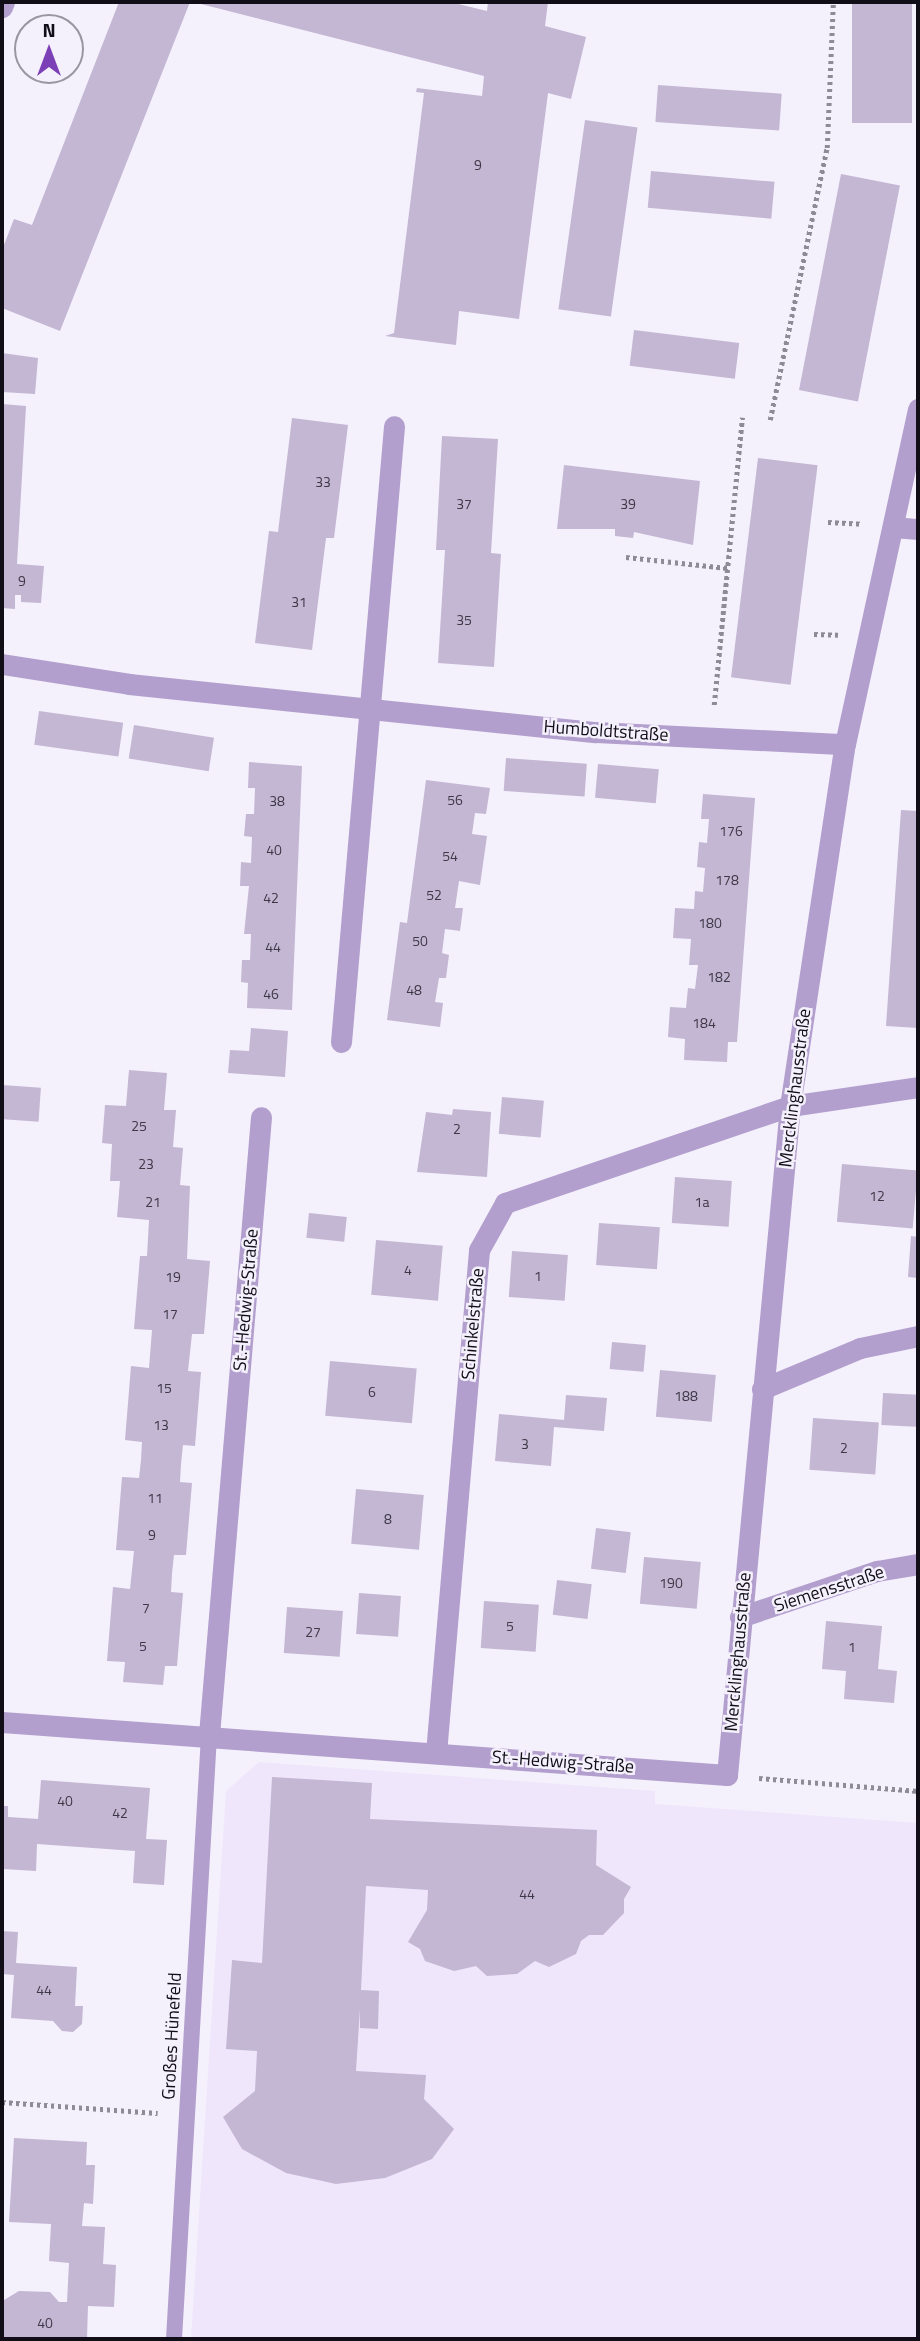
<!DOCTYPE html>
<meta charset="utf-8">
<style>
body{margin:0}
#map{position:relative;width:920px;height:2341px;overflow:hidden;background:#f4f0fc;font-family:"Titillium Web",sans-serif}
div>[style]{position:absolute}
.built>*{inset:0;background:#efe6fc}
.building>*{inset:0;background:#c3b7d4;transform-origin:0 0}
.path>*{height:4.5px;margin-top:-2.25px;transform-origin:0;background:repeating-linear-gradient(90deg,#8f8b95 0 3.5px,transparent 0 7px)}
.service>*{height:16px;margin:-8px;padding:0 8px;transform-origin:8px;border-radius:8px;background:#b29fcd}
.minor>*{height:21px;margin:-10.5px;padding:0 10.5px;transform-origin:10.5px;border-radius:10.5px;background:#b29fcd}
span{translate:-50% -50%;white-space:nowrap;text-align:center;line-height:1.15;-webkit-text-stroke:5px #f4f0fc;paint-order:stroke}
.number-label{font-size:14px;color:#3e3846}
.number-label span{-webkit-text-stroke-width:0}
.street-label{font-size:18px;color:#120e17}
.frame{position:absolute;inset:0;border:4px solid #120e17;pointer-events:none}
.north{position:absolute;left:14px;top:14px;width:70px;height:70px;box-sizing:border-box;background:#f4f0fc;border:2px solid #9a96a0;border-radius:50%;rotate:0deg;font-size:19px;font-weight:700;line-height:28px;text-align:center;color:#120e17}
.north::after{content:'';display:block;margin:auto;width:24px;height:32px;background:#7b40b6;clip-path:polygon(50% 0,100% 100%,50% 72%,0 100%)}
</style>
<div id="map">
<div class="built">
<div style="clip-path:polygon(259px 1762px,655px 1791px,655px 1804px,918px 1823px,918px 2339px,191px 2339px,226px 1791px)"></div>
</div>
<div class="building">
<div style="clip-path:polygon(119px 2px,190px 2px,60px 331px,2px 308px,2px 250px,14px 219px,32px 225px)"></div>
<div style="clip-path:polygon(193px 2px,450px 2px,487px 11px,488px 2px,548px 2px,545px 26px,586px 37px,571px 99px,548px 93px,519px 319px,459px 311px,456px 345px,385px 336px,394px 333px,424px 93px,416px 92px,417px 88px,482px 96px,484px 76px)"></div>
<div style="left:852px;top:2px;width:60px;height:121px"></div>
<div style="left:658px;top:85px;width:124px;height:37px;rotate:4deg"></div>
<div style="left:585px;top:120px;width:53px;height:191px;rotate:8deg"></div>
<div style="left:651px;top:171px;width:124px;height:37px;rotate:5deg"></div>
<div style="left:841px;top:174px;width:60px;height:220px;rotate:11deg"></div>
<div style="left:634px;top:330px;width:106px;height:36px;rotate:7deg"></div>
<div style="clip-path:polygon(2px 353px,38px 358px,35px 394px,2px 392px)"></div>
<div style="clip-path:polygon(2px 404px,26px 406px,17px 564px,44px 566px,41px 603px,21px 602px,21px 595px,15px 595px,15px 609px,2px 608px)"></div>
<div style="clip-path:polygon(292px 418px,348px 425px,334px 538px,326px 538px,312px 650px,255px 643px,269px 531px,278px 532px)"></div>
<div style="clip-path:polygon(442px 436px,498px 439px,491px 553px,501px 554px,494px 667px,438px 663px,445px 550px,436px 550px)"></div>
<div style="left:758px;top:458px;width:60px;height:221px;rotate:7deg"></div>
<div style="clip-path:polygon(564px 465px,700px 481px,693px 545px,634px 532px,633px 538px,615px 536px,615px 529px,557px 529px)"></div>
<div style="left:39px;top:711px;width:85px;height:34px;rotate:8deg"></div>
<div style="left:134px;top:725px;width:81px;height:34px;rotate:9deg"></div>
<div style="left:506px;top:758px;width:81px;height:33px;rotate:4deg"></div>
<div style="clip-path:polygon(249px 762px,302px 766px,292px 1010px,247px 1008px,248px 983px,241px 982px,242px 960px,250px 960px,251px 934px,244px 934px,249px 886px,240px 886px,241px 862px,251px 863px,252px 837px,244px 836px,246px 814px,254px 814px,255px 788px,248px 788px)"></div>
<div style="left:598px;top:764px;width:61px;height:34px;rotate:5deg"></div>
<div style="clip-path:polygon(426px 780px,490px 788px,486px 814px,475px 813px,472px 834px,487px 836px,480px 885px,459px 881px,455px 908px,463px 908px,460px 931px,445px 929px,442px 953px,449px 955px,446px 978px,439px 978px,435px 1002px,443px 1003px,440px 1027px,387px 1020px,400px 922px,407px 923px)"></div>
<div style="clip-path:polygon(703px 794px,755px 798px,737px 1042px,728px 1042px,727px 1062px,684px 1060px,685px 1039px,668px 1037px,670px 1007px,686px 1008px,688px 988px,695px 989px,698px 965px,689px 965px,691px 939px,673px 938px,675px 908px,694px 909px,695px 891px,703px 892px,705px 868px,697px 867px,699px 842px,707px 843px,709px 819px,701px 819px)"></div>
<div style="clip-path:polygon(901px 810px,918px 811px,918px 1028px,886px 1026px)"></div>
<div style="clip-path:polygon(251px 1028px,288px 1031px,285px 1077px,228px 1073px,230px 1050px,249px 1051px)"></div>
<div style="clip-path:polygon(129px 1070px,167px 1073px,164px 1110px,176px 1110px,173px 1147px,183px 1148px,180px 1185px,190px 1186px,187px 1259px,210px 1261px,204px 1334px,192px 1334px,188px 1371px,201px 1372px,195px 1446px,183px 1445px,181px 1464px,180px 1482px,192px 1483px,186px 1555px,174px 1555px,172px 1573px,171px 1592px,183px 1593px,177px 1666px,165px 1666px,163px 1685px,123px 1682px,125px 1662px,107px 1661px,113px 1587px,130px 1589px,134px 1551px,116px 1550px,122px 1477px,139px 1478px,141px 1460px,142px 1442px,125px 1440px,131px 1366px,149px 1368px,152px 1330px,134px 1329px,140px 1256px,147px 1256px,149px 1220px,117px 1217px,120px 1181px,110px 1181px,112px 1144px,102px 1143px,105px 1105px,126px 1106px)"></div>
<div style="left:2px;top:1085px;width:39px;height:34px;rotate:4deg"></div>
<div style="left:502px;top:1097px;width:42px;height:37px;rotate:5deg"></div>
<div style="clip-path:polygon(453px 1109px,491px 1112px,487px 1177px,417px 1172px,426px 1112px,452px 1115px)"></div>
<div style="left:842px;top:1164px;width:76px;height:58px;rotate:5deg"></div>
<div style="left:675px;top:1177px;width:57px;height:46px;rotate:4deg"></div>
<div style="left:309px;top:1213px;width:38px;height:25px;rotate:6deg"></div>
<div style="left:599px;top:1223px;width:61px;height:42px;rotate:4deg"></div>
<div style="clip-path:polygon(911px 1236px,918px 1237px,918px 1278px,908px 1277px)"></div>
<div style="left:376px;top:1240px;width:67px;height:55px;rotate:5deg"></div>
<div style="left:512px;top:1251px;width:56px;height:46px;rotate:4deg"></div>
<div style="left:612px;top:1342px;width:34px;height:27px;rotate:5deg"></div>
<div style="left:330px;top:1361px;width:87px;height:55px;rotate:5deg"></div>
<div style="left:660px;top:1370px;width:56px;height:47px;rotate:5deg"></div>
<div style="left:883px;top:1393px;width:35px;height:32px;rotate:3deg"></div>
<div style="clip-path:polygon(566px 1395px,607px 1398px,604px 1431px,554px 1427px,551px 1466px,495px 1461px,499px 1414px,564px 1420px)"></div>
<div style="left:813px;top:1418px;width:66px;height:52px;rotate:4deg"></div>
<div style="left:356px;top:1489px;width:68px;height:55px;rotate:5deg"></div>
<div style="left:596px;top:1528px;width:35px;height:41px;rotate:7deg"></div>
<div style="left:644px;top:1557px;width:57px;height:47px;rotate:5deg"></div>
<div style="left:557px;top:1580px;width:35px;height:35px;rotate:7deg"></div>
<div style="left:359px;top:1593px;width:42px;height:41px;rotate:4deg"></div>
<div style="left:484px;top:1601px;width:55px;height:47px;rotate:4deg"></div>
<div style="left:287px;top:1607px;width:56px;height:46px;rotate:4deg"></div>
<div style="clip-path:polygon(826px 1621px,882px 1626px,878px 1669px,897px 1671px,894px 1703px,844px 1699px,846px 1671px,822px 1669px)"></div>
<div style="clip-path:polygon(272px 1777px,372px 1783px,370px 1819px,597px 1830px,596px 1865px,631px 1887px,624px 1899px,624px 1913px,603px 1935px,589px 1935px,581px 1941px,576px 1954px,549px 1967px,535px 1961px,517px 1974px,487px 1976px,476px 1966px,454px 1971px,425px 1961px,420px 1949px,408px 1942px,427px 1910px,428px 1890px,366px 1886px,361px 1990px,379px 1991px,378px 2029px,360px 2028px,360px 2009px,356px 2071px,426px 2075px,424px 2099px,454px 2129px,432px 2159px,385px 2178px,336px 2184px,286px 2173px,242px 2149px,223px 2117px,255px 2091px,257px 2051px,226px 2049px,232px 1960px,262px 1963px)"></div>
<div style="clip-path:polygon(41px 1780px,150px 1788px,146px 1839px,167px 1840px,164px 1885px,133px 1883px,135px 1851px,37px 1844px,36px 1871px,3px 1869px,2px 1806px,8px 1806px,8px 1817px,38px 1819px)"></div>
<div style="clip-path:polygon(2px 1931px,18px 1932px,16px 1963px,77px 1967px,75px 2006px,83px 2006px,82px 2024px,73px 2032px,62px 2031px,53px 2021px,11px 2018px,14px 1975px,2px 1974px)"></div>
<div style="clip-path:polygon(14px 2138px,87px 2142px,86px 2165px,95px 2165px,93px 2204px,84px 2203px,82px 2226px,105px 2227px,103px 2264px,116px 2265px,114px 2307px,88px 2306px,87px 2339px,2px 2339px,4px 2300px,19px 2291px,50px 2292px,59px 2302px,67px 2302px,69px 2263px,49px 2261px,51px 2224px,9px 2222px)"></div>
</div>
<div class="path">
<div style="left:770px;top:420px;width:278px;rotate:-78.2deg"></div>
<div style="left:827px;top:148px;width:146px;rotate:-87.6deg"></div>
<div style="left:828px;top:522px;width:34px;rotate:3deg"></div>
<div style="left:626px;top:557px;width:102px;rotate:6.2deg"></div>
<div style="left:814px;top:634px;width:24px;rotate:2deg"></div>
<div style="left:714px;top:705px;width:289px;rotate:-84.4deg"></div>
<div style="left:759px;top:1778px;width:160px;rotate:4.7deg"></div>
<div style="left:2px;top:2102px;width:156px;rotate:4deg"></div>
</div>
<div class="service">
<div style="left:174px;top:2339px;width:605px;rotate:-86.68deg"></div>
</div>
<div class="minor">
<div style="left:2px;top:7px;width:5px;rotate:-68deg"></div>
<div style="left:894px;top:527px;width:24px;rotate:5deg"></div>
<div style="left:2px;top:664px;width:129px;rotate:8.9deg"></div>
<div style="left:129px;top:684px;width:469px;rotate:5.9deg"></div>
<div style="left:596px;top:732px;width:249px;rotate:2.8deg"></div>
<div style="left:341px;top:1042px;width:618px;rotate:-85.08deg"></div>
<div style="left:762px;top:1389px;width:106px;rotate:-22.7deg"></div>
<div style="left:860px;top:1348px;width:59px;rotate:-11.7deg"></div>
<div style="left:740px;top:1617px;width:145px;rotate:-18.6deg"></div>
<div style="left:877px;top:1571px;width:42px;rotate:-9.7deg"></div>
<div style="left:2px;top:1722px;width:727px;rotate:4.18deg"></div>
<div style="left:727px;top:1775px;width:672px;rotate:-84.62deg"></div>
<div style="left:790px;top:1106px;width:366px;rotate:-81.4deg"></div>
<div style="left:845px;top:744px;width:343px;rotate:-77.7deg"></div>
<div style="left:209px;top:1735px;width:620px;rotate:-85.19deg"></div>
<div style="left:436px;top:1753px;width:505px;rotate:-85.11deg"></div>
<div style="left:479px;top:1250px;width:54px;rotate:-61deg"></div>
<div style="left:505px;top:1203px;width:301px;rotate:-18.8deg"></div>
<div style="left:790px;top:1106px;width:129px;rotate:-8.4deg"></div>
</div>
<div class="number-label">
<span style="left:478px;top:165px">9</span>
<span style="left:323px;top:482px">33</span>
<span style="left:464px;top:504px">37</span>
<span style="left:628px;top:504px">39</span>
<span style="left:22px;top:581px">9</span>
<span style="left:299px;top:602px">31</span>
<span style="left:464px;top:620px">35</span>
<span style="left:455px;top:800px">56</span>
<span style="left:277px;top:801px">38</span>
<span style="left:731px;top:831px">176</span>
<span style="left:274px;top:850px">40</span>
<span style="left:450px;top:856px">54</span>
<span style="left:727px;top:880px">178</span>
<span style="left:434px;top:895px">52</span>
<span style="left:271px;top:898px">42</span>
<span style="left:710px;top:923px">180</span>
<span style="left:420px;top:941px">50</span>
<span style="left:273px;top:947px">44</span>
<span style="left:719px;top:977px">182</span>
<span style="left:414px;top:990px">48</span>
<span style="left:271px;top:994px">46</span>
<span style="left:704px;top:1023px">184</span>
<span style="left:139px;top:1126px">25</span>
<span style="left:457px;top:1129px">2</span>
<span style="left:146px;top:1164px">23</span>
<span style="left:877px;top:1196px">12</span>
<span style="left:153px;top:1202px">21</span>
<span style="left:702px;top:1202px">1a</span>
<span style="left:408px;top:1270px">4</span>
<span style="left:538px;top:1276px">1</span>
<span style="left:173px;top:1277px">19</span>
<span style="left:170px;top:1314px">17</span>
<span style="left:164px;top:1388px">15</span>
<span style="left:372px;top:1392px">6</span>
<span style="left:686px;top:1396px">188</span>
<span style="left:161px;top:1425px">13</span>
<span style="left:525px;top:1444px">3</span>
<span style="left:844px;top:1448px">2</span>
<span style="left:155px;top:1498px">11</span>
<span style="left:388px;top:1519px">8</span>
<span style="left:152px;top:1535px">9</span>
<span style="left:671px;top:1583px">190</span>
<span style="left:146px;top:1608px">7</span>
<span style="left:510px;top:1626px">5</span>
<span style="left:313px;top:1632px">27</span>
<span style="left:143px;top:1646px">5</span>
<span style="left:852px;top:1647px">1</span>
<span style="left:65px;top:1801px">40</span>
<span style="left:120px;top:1813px">42</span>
<span style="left:527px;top:1894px">44</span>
<span style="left:44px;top:1990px">44</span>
<span style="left:45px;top:2323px">40</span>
</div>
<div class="street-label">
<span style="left:606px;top:731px;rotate:4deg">Humboldtstraße</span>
<span style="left:795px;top:1088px;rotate:-83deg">Mercklinghausstraße</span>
<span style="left:246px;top:1300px;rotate:-85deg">St.-Hedwig-Straße</span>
<span style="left:473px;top:1324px;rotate:-85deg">Schinkelstraße</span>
<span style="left:829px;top:1589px;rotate:-18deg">Siemensstraße</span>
<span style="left:738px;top:1652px;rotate:-85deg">Mercklinghausstraße</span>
<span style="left:563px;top:1762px;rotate:4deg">St.-Hedwig-Straße</span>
<span style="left:172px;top:2036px;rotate:-87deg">Großes Hünefeld</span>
</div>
<div class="frame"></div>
<div class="north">N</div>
</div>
